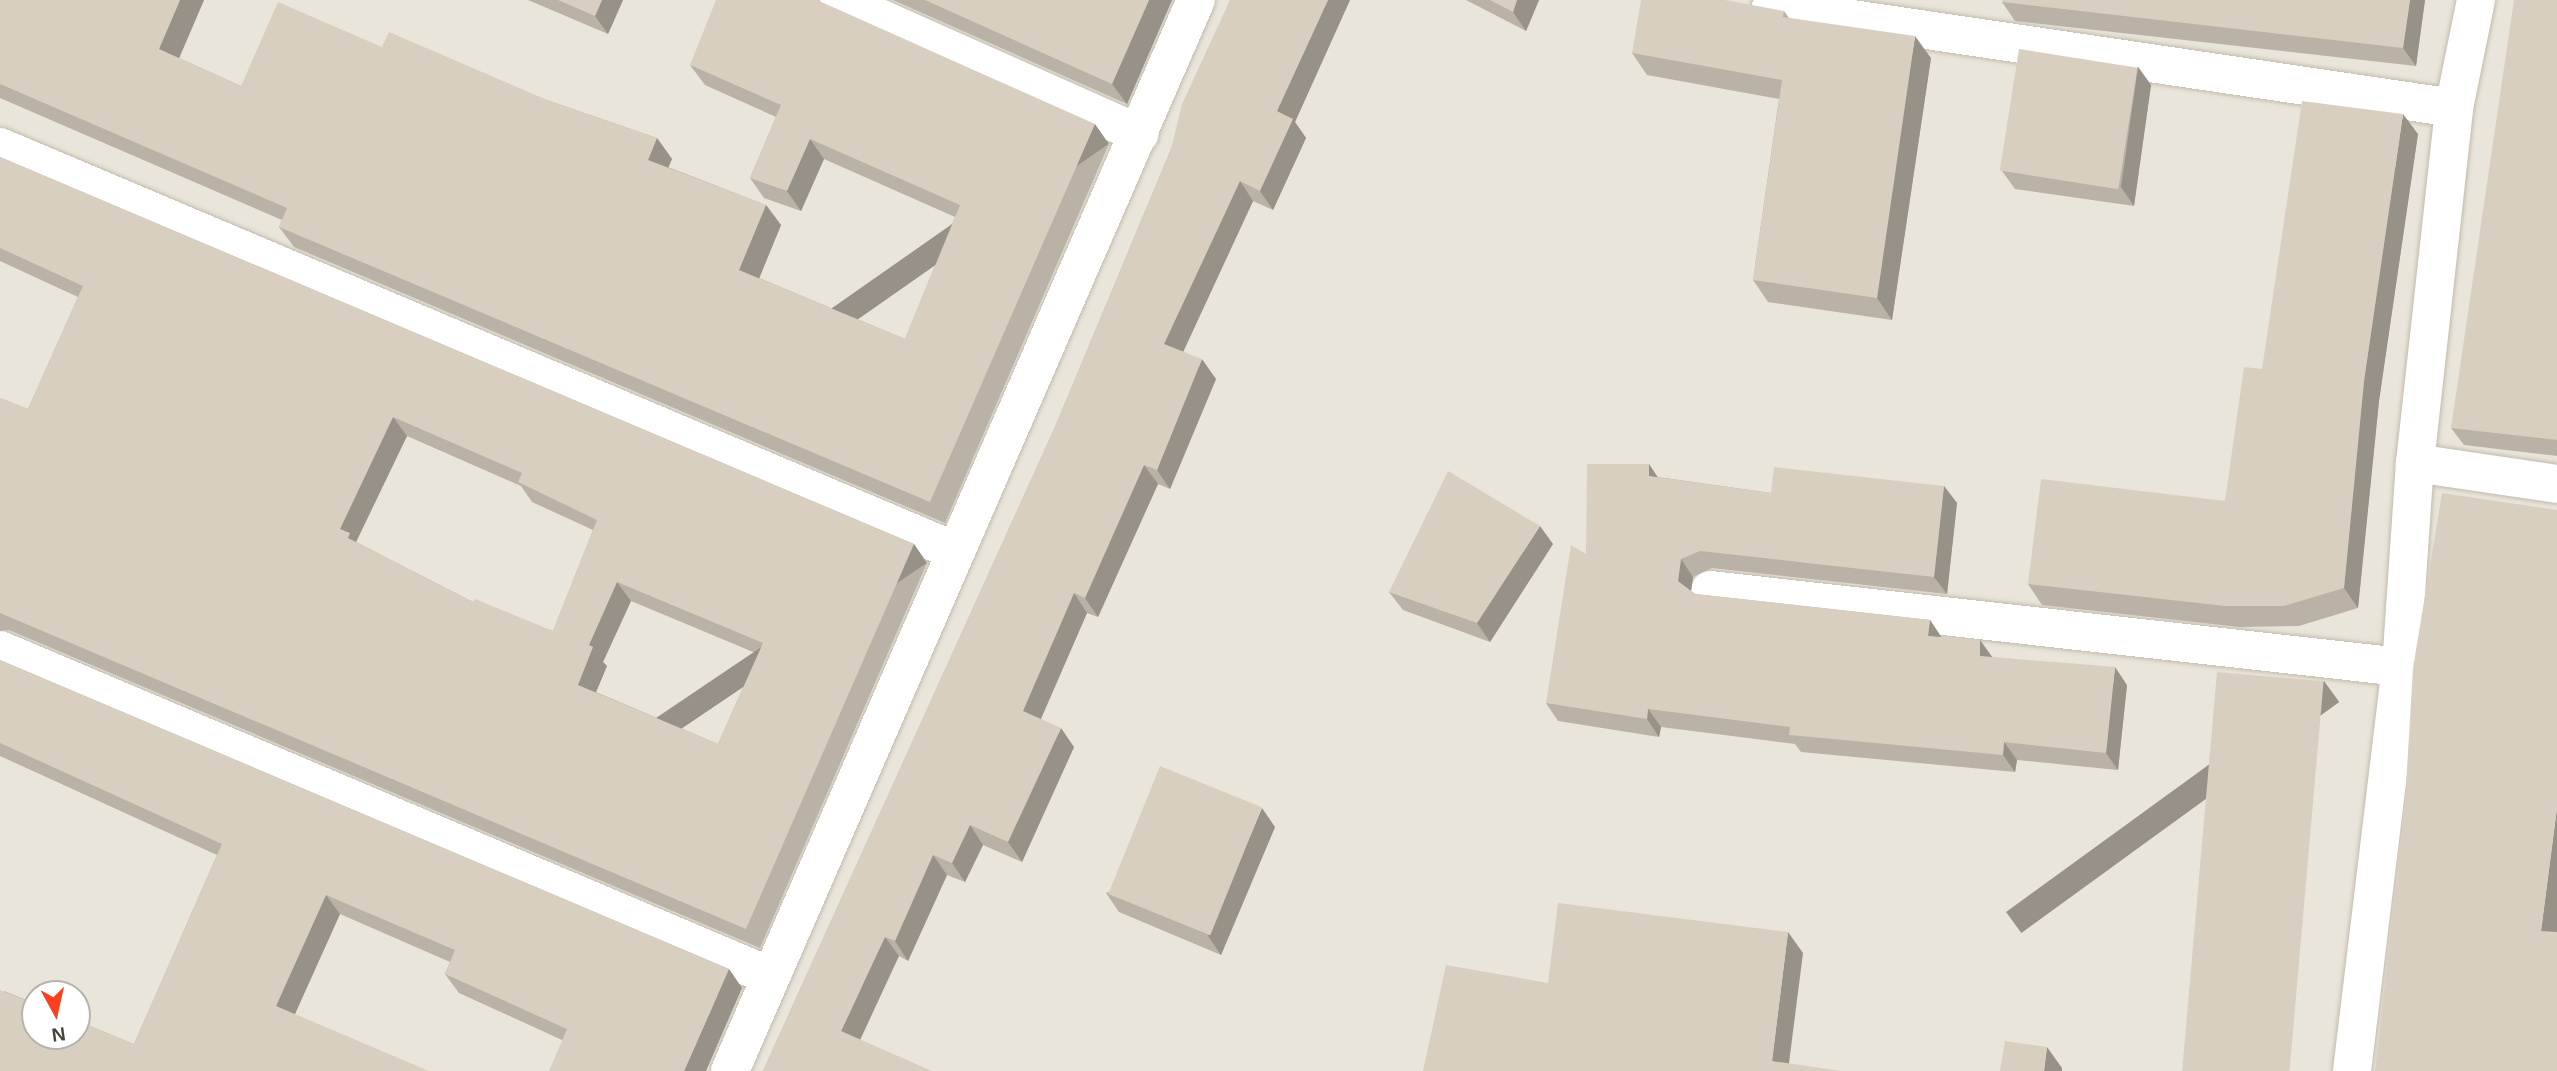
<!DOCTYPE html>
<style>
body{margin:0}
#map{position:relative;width:2557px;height:1071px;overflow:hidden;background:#f6f3ec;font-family:Helvetica,sans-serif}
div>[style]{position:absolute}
.residential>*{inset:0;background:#eae5da}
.roads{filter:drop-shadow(0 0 2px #c2bbae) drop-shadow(0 0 2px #c2bbae)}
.street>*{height:38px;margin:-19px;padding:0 19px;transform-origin:19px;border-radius:19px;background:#fff}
.wall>*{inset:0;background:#bab2a6}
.shaded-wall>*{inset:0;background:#979187;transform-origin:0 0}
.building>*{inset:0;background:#d8cfc1;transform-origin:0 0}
span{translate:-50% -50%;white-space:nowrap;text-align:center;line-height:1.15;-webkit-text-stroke:5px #fff;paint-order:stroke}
.north{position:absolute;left:21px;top:980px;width:70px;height:70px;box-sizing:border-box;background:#fff;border:2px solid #b7b4b0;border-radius:50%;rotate:172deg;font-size:19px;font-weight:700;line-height:28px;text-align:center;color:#4b4439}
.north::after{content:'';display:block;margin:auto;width:24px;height:32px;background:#fc3f1d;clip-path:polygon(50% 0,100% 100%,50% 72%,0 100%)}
</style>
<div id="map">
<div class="residential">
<div style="clip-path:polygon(evenodd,0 0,2557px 0,2557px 1071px,0 1071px,0 0,35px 994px,77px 994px,77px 1036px,35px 1036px,35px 994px)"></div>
</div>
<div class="roads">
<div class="street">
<div style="left:839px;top:0;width:329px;rotate:24deg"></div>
<div style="left:1771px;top:7px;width:690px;rotate:8.41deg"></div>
<div style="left:0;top:147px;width:1037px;rotate:22.93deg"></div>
<div style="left:2415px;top:463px;width:144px;rotate:8.4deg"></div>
<div style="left:1710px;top:590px;width:695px;rotate:6.36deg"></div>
<div style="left:0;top:650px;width:836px;rotate:22.95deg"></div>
<div style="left:730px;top:1071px;width:1168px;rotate:-66.49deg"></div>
<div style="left:2352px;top:1071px;width:407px;rotate:-83.1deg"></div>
<div style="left:2401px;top:667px;width:204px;rotate:-86.1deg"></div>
<div style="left:2415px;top:463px;width:357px;rotate:-83.7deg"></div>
<div style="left:2454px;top:108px;width:110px;rotate:-78.5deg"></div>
</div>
</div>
<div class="wall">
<div style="clip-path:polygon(0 0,204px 0,179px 58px,241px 86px,382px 47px,547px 100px,657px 138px,672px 159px,668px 167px,766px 205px,781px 225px,759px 278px,905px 339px,955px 217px,824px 159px,801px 211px,764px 198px,750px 178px,776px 117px,705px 85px,690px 65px,1109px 144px,945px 523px,294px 247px,279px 227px,282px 220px,0 98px)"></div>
<div style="clip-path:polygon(528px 0,623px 0,608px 34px)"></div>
<div style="clip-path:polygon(893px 0,1172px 0,1127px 104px)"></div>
<div style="clip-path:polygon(1230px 0,1350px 0,1295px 122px,1306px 138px,1273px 210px,1253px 201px,1183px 352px,1216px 379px,1170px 489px,1158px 484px,1098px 617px,1087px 613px,1041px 719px,1074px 747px,1022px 862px,983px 845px,965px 882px,947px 875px,908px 961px,899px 956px,763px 1071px,1055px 427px,1171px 149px)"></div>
<div style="clip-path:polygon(1466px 0,1539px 0,1526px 31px)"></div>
<div style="clip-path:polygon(2425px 0,2416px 66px,2015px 21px,2002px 2px)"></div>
<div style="clip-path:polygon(2557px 0,2557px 456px,2464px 445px,2451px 428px)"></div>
<div style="clip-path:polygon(1784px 11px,1789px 18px,1931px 58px,1892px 320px,1768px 302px,1753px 280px,1779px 99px,1647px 75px,1632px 53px)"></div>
<div style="clip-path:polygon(2138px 67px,2151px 85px,2134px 206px,2015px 189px,2002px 171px)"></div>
<div style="clip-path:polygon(2418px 134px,2379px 401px,2358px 608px,2299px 626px,2239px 627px,2042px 605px,2028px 584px,2225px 501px,2262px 369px)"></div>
<div style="clip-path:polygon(evenodd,0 157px,914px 544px,927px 563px,760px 948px,9px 630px,0 631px,0 398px,28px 409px,78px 297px,0 261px,0 157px,407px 436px,521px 486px,532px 502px,593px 530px,553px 631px,473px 602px,356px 542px,407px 436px,0 157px,631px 601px,758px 654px,718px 744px,596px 692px,607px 666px,603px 662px,631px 601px)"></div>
<div style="clip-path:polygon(1658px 477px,1771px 493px,1944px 486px,1957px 503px,1947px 594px,1712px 568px,1693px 577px,1691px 591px,1695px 594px,1930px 620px,1941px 637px,1992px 657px,2127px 685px,2118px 770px,2017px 760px,2015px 772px,1801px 752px,1795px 744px,1661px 727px,1659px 737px,1558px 721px,1546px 703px)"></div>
<div style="clip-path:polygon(1553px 544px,1490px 642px,1403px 610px,1389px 592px)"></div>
<div style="clip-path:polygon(0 660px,729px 969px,742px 988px,562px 1040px,459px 993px,445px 974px,450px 962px,340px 914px,295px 1014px,0 1071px,4px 991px,134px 1044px,217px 855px,0 756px)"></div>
<div style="clip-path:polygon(1275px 827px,1221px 955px,1119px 912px,1106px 893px)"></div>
</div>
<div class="shaded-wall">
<div style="clip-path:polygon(180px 0,204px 0,174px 70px,159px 49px)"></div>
<div style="clip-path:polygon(602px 0,623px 0,608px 34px,595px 16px)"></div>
<div style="clip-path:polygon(1149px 0,1172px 0,1127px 104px,1112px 84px)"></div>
<div style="clip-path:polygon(1328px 0,1350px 0,1295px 122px,1306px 138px,1273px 210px,1260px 191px,1277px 111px)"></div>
<div style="clip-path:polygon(1517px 0,1539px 0,1526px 31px,1513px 12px)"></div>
<div style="clip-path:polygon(2410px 0,2425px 0,2416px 66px,2403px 48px)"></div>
<div style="clip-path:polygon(1915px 36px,1931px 58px,1892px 320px,1877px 298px)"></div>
<div style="clip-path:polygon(2138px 67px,2151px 85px,2134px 206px,2121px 187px)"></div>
<div style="clip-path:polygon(2403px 114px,2418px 134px,2379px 401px,2358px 608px,2344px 588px,2364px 381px)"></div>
<div style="left:1095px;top:124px;width:24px;height:412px;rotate:55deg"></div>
<div style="clip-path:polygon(657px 138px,672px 159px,663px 180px,648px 160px)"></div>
<div style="clip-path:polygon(810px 139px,824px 159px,801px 211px,787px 191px)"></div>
<div style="clip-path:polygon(1240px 181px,1253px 201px,1178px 363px,1164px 344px)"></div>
<div style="clip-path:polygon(766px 205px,781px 225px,754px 291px,739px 270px)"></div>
<div style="clip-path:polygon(1202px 359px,1216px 379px,1170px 489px,1157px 470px)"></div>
<div style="clip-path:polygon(393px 417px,407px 436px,356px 542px,361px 557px,340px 529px)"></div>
<div style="clip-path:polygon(1649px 464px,1661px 482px,1649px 476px)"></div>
<div style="clip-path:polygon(1144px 465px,1158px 484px,1098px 617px,1085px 598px)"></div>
<div style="clip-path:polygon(1944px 486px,1957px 503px,1947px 594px,1934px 577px)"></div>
<div style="clip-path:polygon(1540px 526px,1553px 544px,1490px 642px,1477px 623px)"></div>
<div style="left:914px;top:544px;width:23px;height:420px;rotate:56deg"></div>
<div style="clip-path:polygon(1681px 559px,1693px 577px,1690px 598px,1678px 581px)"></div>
<div style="clip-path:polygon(617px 582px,631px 601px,603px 662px,607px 666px,591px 704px,578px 685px,589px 645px)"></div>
<div style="clip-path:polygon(1074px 593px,1087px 613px,1036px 730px,1023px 711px)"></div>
<div style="clip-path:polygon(1930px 620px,1942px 638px,1928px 636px)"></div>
<div style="clip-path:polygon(1980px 640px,1993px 658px,1980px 656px)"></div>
<div style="clip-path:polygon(2115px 667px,2127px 685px,2118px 770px,2106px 753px)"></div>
<div style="left:2324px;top:681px;width:26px;height:393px;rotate:54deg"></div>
<div style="clip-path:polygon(1648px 709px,1661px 727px,1659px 737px,1647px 719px)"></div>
<div style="clip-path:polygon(1061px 728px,1074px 747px,1022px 862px,1008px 842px)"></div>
<div style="clip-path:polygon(2004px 742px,2017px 760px,2015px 772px,2003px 755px)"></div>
<div style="clip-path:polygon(1262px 808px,1275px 827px,1221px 955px,1208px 936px)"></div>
<div style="clip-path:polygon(2557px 808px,2557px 940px,2541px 931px)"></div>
<div style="clip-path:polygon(970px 825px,983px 845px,965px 882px,952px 863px)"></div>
<div style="clip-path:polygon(933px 855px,947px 875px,908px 961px,895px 941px)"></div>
<div style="clip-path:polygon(326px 895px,340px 914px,290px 1025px,276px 1006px)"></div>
<div style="clip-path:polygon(1788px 932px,1803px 953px,1788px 1071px,1772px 1061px)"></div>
<div style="clip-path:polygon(885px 937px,899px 956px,855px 1051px,841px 1031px)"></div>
<div style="clip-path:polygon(729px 969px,742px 988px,706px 1071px,684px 1071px)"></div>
<div style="clip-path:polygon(2047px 1047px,2062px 1068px,2062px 1071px,2044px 1071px)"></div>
</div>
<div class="building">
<div style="clip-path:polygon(0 0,180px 0,159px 49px,241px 86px,278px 2px,382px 47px,389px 32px,547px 100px,657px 138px,648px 160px,766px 205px,739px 270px,905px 339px,960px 205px,810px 139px,787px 191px,750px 178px,781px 105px,690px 65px,716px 0,817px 0,1095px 124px,930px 502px,279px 227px,287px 208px,0 84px)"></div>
<div style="clip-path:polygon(558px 0,602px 0,595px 16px)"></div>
<div style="clip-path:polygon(925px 0,1149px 0,1112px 84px)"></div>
<div style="clip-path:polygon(1230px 0,1328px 0,1277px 111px,1293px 119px,1260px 191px,1240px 181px,1164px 344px,1202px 359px,1157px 470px,1144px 465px,1085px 598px,1074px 593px,1023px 711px,1061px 728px,1008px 842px,970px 825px,952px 863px,933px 855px,895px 941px,885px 937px,841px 1031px,932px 1071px,763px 1071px,1055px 427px,1171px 149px,1182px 104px)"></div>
<div style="clip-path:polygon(1490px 0,1517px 0,1513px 12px)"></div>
<div style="clip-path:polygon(1641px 0,1725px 0,1784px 11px,1783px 17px,1915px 36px,1877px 298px,1753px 280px,1782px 80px,1632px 53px)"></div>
<div style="clip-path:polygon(2002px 0,2410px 0,2403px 48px,2002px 2px)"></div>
<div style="clip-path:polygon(2514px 0,2557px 0,2557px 440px,2451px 428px)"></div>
<div style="left:2019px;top:49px;width:120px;height:123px;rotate:9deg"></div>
<div style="clip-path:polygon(2302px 101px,2403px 114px,2364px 381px,2344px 588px,2284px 606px,2225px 606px,2028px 584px,2041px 479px,2225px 501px,2244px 367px,2262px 369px)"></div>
<div style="clip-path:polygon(evenodd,0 157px,914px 544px,746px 929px,0 613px,0 398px,28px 409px,83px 286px,0 248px,0 157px,393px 417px,522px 473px,518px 482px,597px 520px,553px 631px,475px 599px,473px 602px,348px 538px,350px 533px,340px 529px,393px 417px,0 157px,617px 582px,763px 643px,718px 744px,578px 685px,593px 647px,589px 645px,617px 582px)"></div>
<div style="clip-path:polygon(1587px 464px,1649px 464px,1649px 476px,1771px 493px,1774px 467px,1944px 486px,1934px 577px,1700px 551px,1681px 559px,1678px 581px,1695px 594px,1930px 620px,1928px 636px,1980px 640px,1980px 656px,2115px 667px,2106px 753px,2004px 742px,2003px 755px,1789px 735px,1790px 727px,1648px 709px,1647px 719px,1546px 703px,1571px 545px,1586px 554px)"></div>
<div style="clip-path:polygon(1448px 471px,1540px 526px,1477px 623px,1389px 592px)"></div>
<div style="clip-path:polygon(2442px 493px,2557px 510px,2557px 808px,2541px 931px,2557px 932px,2557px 1071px,2375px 1071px,2405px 803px,2413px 668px)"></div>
<div style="clip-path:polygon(0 660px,729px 969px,684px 1071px,549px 1071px,567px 1029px,445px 974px,455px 950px,326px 895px,276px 1006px,429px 1071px,0 1071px,0 990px,35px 1004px,35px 1036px,77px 1036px,77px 1021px,134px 1044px,222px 844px,0 743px)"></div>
<div style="left:2217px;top:672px;width:107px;height:402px;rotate:5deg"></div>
<div style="left:1160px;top:766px;width:110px;height:138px;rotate:22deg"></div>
<div style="clip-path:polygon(1558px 903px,1788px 932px,1772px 1061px,1841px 1071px,1423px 1071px,1446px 965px,1548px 983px)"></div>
<div style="clip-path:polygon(2005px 1041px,2047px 1047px,2044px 1071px,2000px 1071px)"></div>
</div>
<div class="north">N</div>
</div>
